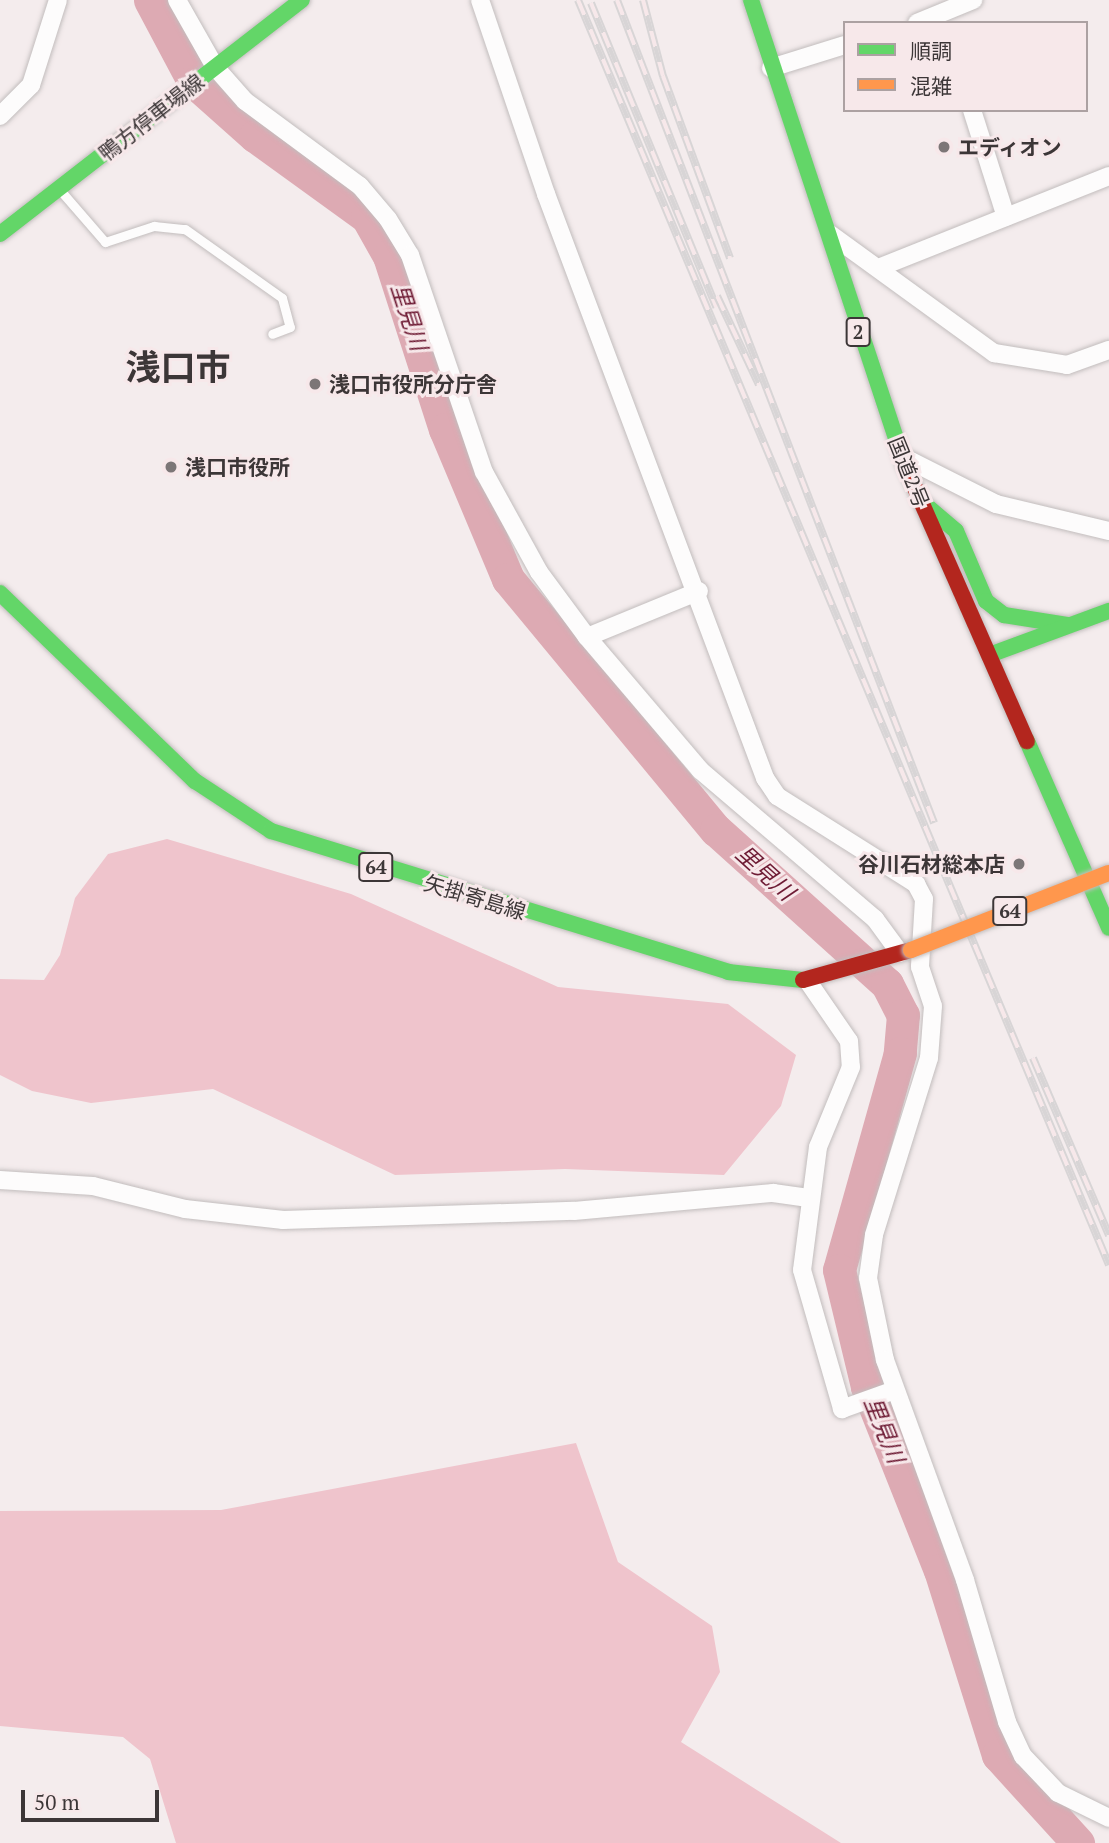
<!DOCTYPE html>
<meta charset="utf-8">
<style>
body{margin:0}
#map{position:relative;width:1109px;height:1843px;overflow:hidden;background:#f4eced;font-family:"PT Serif","Noto Sans JP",serif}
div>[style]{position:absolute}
.forest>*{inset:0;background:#efc4cc}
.river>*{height:33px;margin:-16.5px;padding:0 16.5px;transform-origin:16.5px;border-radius:16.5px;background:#ddaab3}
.roads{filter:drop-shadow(0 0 2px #c2bdbd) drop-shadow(0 0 2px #c2bdbd)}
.lane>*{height:9px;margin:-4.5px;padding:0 4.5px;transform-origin:4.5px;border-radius:4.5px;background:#fdfcfc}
.street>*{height:18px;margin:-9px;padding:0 9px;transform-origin:9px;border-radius:9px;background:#fdfcfc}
.fast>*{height:16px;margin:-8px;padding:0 8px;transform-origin:8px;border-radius:8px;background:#63d668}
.jam>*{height:16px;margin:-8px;padding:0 8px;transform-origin:8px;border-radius:8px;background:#b3261e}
.rail>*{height:8px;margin-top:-4px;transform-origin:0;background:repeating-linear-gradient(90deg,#f7e8ea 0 16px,#d8d5d6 0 32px);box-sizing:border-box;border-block:2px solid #d8d5d6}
.bridges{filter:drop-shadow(0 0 2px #c2bdbd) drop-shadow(0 0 2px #c2bdbd)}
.slow-bridge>*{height:16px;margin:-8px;padding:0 8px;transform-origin:8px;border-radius:8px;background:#ff974d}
.dots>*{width:19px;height:19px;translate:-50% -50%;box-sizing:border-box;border:4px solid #f7e8ea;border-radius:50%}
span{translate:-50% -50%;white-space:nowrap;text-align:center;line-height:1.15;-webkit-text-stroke:6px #f7e8ea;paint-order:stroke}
.shield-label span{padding:2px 5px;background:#f7e8ea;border:2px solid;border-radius:5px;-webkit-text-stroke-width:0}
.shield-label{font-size:19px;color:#3c3637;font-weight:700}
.street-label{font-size:21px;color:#3c3637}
.poi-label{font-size:21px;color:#3c3637;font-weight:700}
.left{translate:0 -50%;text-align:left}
.right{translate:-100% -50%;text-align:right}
.water-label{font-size:23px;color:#6e1b34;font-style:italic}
.town-label{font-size:35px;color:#3c3637;font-weight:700}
.legend{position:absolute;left:843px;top:21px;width:245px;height:91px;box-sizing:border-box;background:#f7e8ea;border:2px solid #aca1a2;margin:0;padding:9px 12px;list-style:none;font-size:21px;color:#3c3637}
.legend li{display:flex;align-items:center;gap:14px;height:35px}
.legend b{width:35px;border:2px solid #aca1a2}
.scale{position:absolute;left:21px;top:1790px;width:138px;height:32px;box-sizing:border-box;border:4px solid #3c3637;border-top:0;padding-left:9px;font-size:21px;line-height:24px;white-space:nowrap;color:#3c3637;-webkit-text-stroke:5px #f7e8ea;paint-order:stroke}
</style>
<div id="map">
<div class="forest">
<div style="clip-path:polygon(167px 839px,351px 894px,558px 987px,728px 1004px,796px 1055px,781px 1106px,724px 1175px,565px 1169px,395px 1175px,213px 1089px,91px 1103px,32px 1091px,0 1075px,0 979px,44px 980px,60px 955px,75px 898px,108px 854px)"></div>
<div style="clip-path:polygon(576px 1443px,618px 1562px,712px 1626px,720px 1672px,681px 1742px,841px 1843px,176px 1843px,150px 1759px,123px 1737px,0 1726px,0 1511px,221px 1510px)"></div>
</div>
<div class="river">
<div style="left:150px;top:0;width:92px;rotate:62deg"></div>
<div style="left:193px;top:81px;width:83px;rotate:41.6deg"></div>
<div style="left:255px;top:136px;width:138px;rotate:35.9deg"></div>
<div style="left:367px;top:217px;width:45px;rotate:60.6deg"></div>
<div style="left:389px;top:256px;width:182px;rotate:72.1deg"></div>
<div style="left:445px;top:429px;width:163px;rotate:67.2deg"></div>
<div style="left:508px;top:579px;width:326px;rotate:50.4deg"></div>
<div style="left:716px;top:830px;width:230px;rotate:42deg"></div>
<div style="left:887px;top:984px;width:35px;rotate:63deg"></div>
<div style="left:903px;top:1015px;width:38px;rotate:95deg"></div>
<div style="left:900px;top:1053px;width:225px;rotate:105.7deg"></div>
<div style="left:839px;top:1270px;width:120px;rotate:76.5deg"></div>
<div style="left:867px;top:1387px;width:197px;rotate:68.3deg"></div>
<div style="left:940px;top:1570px;width:194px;rotate:72.6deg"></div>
<div style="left:998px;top:1755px;width:119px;rotate:47.7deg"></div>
</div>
<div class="roads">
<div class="lane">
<div style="left:60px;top:190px;width:69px;rotate:49.1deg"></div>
<div style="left:105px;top:242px;width:52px;rotate:-18.1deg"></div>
<div style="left:154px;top:226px;width:31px;rotate:6deg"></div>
<div style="left:185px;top:229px;width:119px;rotate:35.4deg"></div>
<div style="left:282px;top:298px;width:30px;rotate:75deg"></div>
<div style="left:290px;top:327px;width:19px;rotate:159deg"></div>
</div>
<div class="street">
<div style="left:177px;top:0;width:77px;rotate:60.4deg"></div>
<div style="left:215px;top:67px;width:45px;rotate:48.6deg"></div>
<div style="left:245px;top:101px;width:143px;rotate:36.5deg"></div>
<div style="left:360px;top:186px;width:43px;rotate:49.7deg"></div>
<div style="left:388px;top:219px;width:42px;rotate:58.6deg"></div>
<div style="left:410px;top:255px;width:229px;rotate:71.2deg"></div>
<div style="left:484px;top:472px;width:114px;rotate:61.2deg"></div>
<div style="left:539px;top:572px;width:81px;rotate:53.6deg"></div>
<div style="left:587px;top:637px;width:175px;rotate:49.6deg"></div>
<div style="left:700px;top:770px;width:230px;rotate:40.4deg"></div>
<div style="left:875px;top:919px;width:42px;rotate:53.7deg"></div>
<div style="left:480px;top:0;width:205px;rotate:71.2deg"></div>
<div style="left:546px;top:194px;width:624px;rotate:69.44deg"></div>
<div style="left:765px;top:778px;width:22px;rotate:56deg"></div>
<div style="left:777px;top:796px;width:165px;rotate:32.3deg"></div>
<div style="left:916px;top:884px;width:17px;rotate:62deg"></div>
<div style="left:924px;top:899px;width:68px;rotate:93.4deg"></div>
<div style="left:920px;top:967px;width:41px;rotate:71.6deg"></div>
<div style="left:933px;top:1006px;width:52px;rotate:94.4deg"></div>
<div style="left:929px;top:1058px;width:185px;rotate:107.3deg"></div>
<div style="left:874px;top:1235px;width:43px;rotate:97.9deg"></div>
<div style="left:868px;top:1278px;width:84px;rotate:78.3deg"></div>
<div style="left:885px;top:1360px;width:234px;rotate:70deg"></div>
<div style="left:965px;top:1580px;width:148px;rotate:73.5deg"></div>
<div style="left:1007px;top:1722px;width:38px;rotate:65deg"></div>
<div style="left:1023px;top:1756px;width:51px;rotate:46.6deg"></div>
<div style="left:1058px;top:1793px;width:57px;rotate:26.1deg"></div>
<div style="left:917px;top:23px;width:61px;rotate:-22.3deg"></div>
<div style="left:771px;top:68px;width:77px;rotate:-17.3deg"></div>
<div style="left:972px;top:110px;width:112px;rotate:72.4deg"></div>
<div style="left:0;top:116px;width:44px;rotate:-45deg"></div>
<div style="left:31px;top:85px;width:89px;rotate:-72.4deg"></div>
<div style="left:830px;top:234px;width:203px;rotate:36deg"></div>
<div style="left:994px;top:353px;width:74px;rotate:9.3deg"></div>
<div style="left:1067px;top:365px;width:45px;rotate:-19.7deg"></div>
<div style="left:878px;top:268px;width:249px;rotate:-21.7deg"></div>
<div style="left:903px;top:457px;width:104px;rotate:26.8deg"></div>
<div style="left:996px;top:504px;width:116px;rotate:13.4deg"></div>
<div style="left:587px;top:637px;width:121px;rotate:-22.3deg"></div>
<div style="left:807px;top:980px;width:74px;rotate:55.5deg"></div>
<div style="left:849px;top:1041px;width:26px;rotate:86deg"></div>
<div style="left:851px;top:1067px;width:87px;rotate:112.4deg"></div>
<div style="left:818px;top:1147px;width:124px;rotate:97.4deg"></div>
<div style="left:802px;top:1270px;width:145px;rotate:73.9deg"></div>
<div style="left:842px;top:1409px;width:56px;rotate:-19.7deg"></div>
<div style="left:0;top:1180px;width:93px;rotate:3.7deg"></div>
<div style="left:93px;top:1186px;width:95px;rotate:14deg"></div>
<div style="left:185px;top:1209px;width:99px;rotate:6.4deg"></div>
<div style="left:283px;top:1220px;width:291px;rotate:-1.8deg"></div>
<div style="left:574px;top:1211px;width:200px;rotate:-5.2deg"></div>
<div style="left:773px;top:1193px;width:36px;rotate:8deg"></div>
</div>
<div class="fast">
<div style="left:751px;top:0;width:490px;rotate:71.7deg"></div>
<div style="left:0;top:234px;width:382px;rotate:-37.8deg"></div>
<div style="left:921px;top:501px;width:46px;rotate:40.6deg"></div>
<div style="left:956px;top:531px;width:76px;rotate:66.8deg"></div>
<div style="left:986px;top:601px;width:23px;rotate:38deg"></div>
<div style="left:1004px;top:615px;width:64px;rotate:9deg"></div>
<div style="left:0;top:593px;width:271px;rotate:44deg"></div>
<div style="left:195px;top:781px;width:91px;rotate:33.3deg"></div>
<div style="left:271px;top:831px;width:478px;rotate:17.1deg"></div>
<div style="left:728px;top:972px;width:75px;rotate:6.1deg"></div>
<div style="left:992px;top:654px;width:125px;rotate:-20.2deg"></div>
<div style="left:1027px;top:741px;width:204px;rotate:66.3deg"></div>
</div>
<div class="jam">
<div style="left:905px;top:465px;width:302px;rotate:66.2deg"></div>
<div style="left:803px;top:980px;width:112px;rotate:-15.5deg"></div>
</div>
</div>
<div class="rail">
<div style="left:578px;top:0;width:1372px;rotate:67.23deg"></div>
<div style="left:617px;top:0;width:882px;rotate:68.93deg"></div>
<div style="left:643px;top:0;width:79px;rotate:75.3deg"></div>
<div style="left:663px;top:76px;width:194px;rotate:69.8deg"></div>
<div style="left:591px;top:3px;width:329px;rotate:67.6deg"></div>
<div style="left:717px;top:296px;width:98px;rotate:64.7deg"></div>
<div style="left:1033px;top:1058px;width:193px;rotate:66.8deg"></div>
</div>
<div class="bridges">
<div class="slow-bridge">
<div style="left:911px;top:950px;width:212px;rotate:-21.3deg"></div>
</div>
</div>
<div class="dots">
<div style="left:944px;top:147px;background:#7c7677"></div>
<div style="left:315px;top:384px;background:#7c7677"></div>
<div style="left:171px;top:467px;background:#7c7677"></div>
<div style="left:1019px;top:864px;background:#7c7677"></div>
</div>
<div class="shield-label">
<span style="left:858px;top:332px">2</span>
<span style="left:376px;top:867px">64</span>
<span style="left:1010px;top:911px">64</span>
</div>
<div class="street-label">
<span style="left:151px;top:117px;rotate:-38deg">鴨方停車場線</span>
<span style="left:909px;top:472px;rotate:68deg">国道2号</span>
<span style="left:475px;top:897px;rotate:17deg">矢掛寄島線</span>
</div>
<div class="poi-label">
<span class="left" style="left:958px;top:147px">エディオン</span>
<span class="left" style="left:329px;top:384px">浅口市役所分庁舎</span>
<span class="left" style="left:185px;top:467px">浅口市役所</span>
<span class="right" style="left:1005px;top:864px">谷川石材総本店</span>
</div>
<div class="water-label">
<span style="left:409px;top:317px;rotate:72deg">里見川</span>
<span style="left:765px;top:873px;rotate:42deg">里見川</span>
<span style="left:884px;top:1430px;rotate:68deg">里見川</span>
</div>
<div class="town-label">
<span style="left:178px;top:367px">浅口市</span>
</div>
<ul class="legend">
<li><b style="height:9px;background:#63d668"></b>順調</li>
<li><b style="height:9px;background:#ff974d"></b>混雑</li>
</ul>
<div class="scale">50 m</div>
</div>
